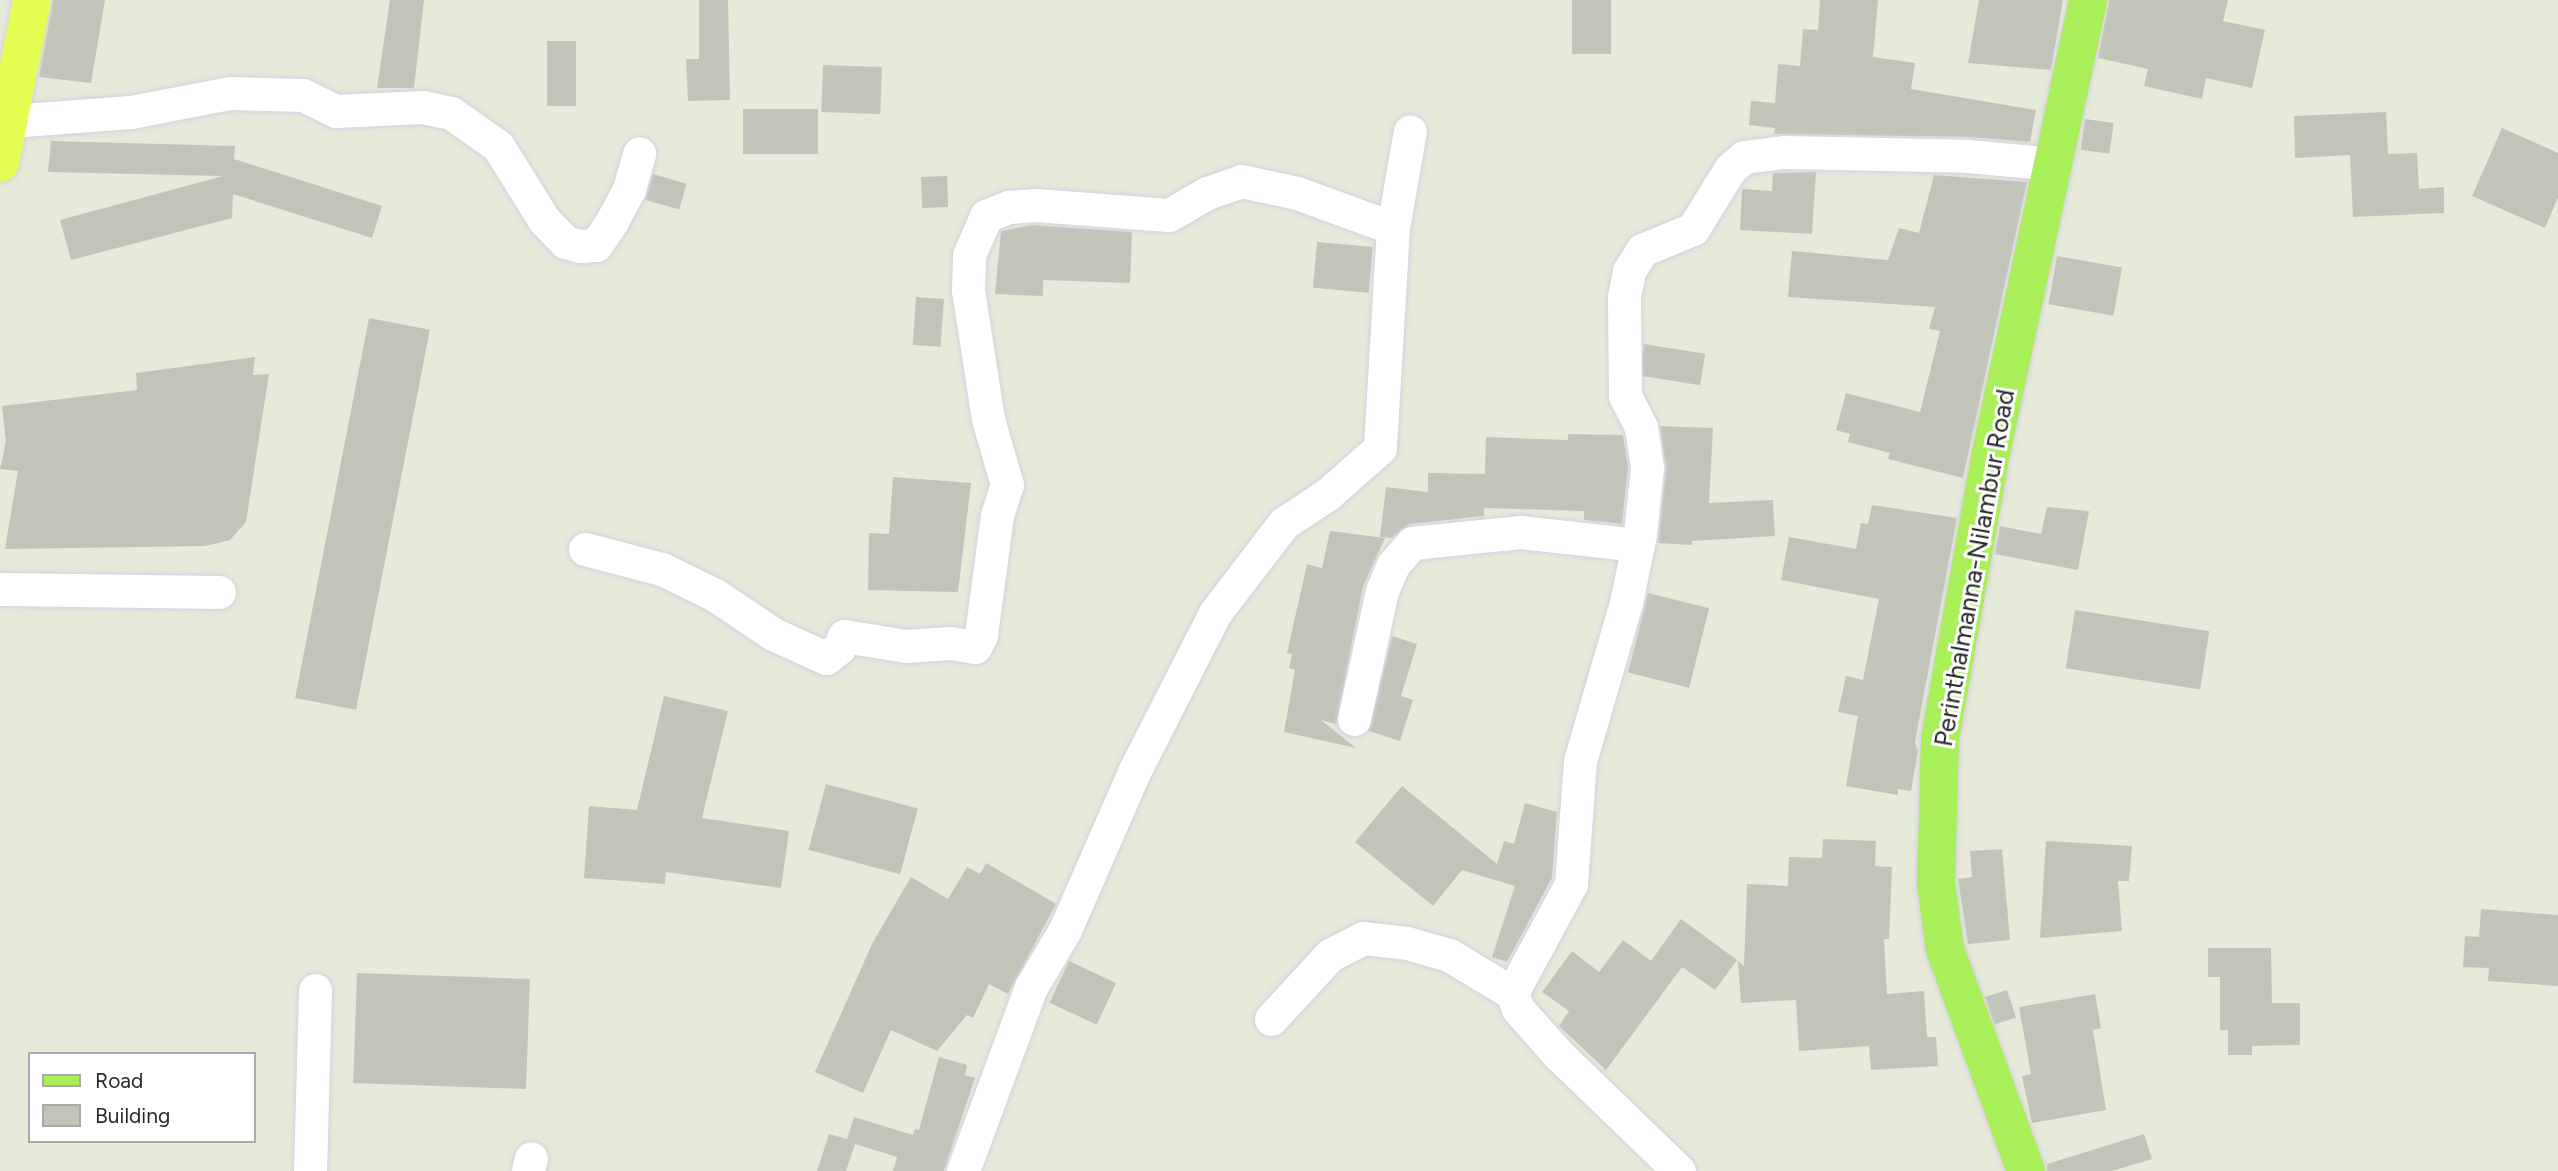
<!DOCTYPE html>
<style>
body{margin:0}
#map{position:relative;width:2558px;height:1171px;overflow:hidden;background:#e6ead9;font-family:Figtree,sans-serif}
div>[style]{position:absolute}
.building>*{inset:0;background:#c1c5b9;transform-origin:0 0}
.roads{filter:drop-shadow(0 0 2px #d8cee1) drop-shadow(0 0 2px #d8cee1)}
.street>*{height:33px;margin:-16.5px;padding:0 16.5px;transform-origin:16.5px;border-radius:16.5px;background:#fff}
.primary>*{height:38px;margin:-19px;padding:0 19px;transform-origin:19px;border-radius:19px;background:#a8ef59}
.highway>*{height:38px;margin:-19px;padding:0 19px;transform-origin:19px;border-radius:19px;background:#e5fd52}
span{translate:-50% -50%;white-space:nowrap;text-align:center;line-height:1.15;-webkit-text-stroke:6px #fff;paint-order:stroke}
.street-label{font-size:26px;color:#282828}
.legend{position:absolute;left:28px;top:1052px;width:228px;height:91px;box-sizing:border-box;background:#fff;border:2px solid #a9a9a9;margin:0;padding:9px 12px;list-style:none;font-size:21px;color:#282828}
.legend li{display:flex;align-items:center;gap:14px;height:35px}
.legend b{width:35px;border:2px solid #a9a9a9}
</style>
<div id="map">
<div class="building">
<div style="clip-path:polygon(53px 0,105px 0,91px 83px,39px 77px)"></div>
<div style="clip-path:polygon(390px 0,424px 0,414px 88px,377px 88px)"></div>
<div style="clip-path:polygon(699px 0,728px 0,730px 100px,688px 101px,686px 59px,699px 59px)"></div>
<div style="left:1572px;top:0;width:39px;height:54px"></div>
<div style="clip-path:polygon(1820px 0,1878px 0,1873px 57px,1915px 63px,1911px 89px,2036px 110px,2030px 142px,1969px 137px,1774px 134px,1775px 128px,1749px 125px,1751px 101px,1775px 103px,1778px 64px,1800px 66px,1803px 29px,1818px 30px)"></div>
<div style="clip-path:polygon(1979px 0,2063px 0,2051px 70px,1968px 63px)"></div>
<div style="clip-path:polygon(2109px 0,2228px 0,2223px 21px,2265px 30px,2252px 88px,2206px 78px,2202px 99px,2144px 86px,2148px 69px,2098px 58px)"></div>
<div style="left:547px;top:41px;width:29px;height:65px"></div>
<div style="left:823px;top:65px;width:59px;height:47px;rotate:2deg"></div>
<div style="left:743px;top:109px;width:75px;height:45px"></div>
<div style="clip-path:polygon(2386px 112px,2388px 154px,2417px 153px,2419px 189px,2444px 187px,2444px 213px,2353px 217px,2350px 155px,2295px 158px,2294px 116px)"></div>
<div style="left:2085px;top:119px;width:29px;height:31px;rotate:8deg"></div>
<div style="clip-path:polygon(2502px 128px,2558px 153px,2558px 197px,2545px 228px,2472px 196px)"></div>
<div style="clip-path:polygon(51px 141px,235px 146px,234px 159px,382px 206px,372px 238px,233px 194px,232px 218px,71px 260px,60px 220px,223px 176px,48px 172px)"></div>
<div style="clip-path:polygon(1816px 172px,1812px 234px,1740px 230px,1742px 189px,1772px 191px,1773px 173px)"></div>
<div style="left:653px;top:174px;width:35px;height:27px;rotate:16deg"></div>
<div style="clip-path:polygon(1934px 175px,2027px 182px,1963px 478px,1888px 459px,1890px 453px,1848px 442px,1850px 434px,1836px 430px,1846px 393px,1920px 412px,1940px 331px,1929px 329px,1935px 307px,1788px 297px,1792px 251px,1888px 260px,1899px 228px,1919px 233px)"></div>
<div style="left:947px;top:176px;width:31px;height:26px;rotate:88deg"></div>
<div style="clip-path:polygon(1032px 225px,1132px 232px,1130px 283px,1043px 280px,1043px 296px,995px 294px,1001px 231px)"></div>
<div style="left:1317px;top:242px;width:56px;height:46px;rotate:5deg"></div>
<div style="left:2057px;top:256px;width:66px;height:49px;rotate:10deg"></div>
<div style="left:916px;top:297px;width:28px;height:48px;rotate:4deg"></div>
<div style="left:369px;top:318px;width:62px;height:387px;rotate:11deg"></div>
<div style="left:1644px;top:344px;width:62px;height:32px;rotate:9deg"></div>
<div style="clip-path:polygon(255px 357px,253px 375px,269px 374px,246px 522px,230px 540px,205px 546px,5px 549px,18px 471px,0 469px,6px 441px,2px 406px,137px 390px,136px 373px)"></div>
<div style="clip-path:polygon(1660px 426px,1713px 428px,1709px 503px,1773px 500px,1775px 536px,1692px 541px,1692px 545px,1658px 543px,1666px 469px)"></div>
<div style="clip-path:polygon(1568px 434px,1623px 435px,1628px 467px,1622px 524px,1584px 520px,1584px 511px,1484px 508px,1484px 516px,1410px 524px,1391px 538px,1380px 537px,1386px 487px,1428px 492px,1428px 473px,1485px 474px,1486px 437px,1568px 440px)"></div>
<div style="clip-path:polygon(893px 477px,971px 483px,958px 592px,868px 590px,869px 533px,889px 534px)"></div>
<div style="clip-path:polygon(1872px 505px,1957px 518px,1915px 742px,1918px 751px,1911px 791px,1898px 789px,1898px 795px,1846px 786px,1858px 716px,1838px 712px,1846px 676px,1863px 680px,1879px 599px,1781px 580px,1789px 537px,1856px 549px,1861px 523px,1868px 524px)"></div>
<div style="clip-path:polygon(2047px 507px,2089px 511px,2078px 570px,1995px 554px,2000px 526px,2041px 534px)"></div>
<div style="clip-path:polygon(1330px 531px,1385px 538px,1363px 587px,1336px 724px,1321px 720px,1356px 748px,1284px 732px,1295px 670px,1289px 668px,1292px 654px,1287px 653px,1307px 564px,1322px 568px)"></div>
<div style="left:1648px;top:593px;width:63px;height:82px;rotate:14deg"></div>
<div style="left:2075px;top:610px;width:136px;height:59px;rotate:9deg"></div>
<div style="clip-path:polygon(1392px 636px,1417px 644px,1401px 696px,1413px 700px,1400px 741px,1369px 731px)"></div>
<div style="clip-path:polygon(664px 696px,728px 711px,702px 818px,789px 831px,781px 888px,666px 872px,665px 884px,584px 878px,589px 806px,637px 810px)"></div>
<div style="left:826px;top:784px;width:95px;height:68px;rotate:15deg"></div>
<div style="clip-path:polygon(1402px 786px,1497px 864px,1504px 841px,1514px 844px,1525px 803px,1557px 812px,1552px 878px,1507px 962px,1492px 957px,1515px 886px,1462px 870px,1433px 906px,1355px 842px)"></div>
<div style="clip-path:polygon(1823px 839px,1876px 841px,1875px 866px,1892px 867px,1889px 939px,1884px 939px,1887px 994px,1924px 991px,1927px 1037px,1936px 1037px,1938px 1066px,1871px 1070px,1869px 1046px,1799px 1051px,1796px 1000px,1741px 1003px,1738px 961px,1744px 966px,1747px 884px,1788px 886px,1789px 857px,1822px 858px)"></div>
<div style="clip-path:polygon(2046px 841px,2132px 846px,2129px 881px,2118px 881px,2122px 931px,2040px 938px)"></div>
<div style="clip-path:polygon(2002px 849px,2010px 940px,1968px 944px,1958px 879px,1972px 877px,1970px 851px)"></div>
<div style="clip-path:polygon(986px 863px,1056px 904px,1008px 994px,989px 984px,973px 1018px,967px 1015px,937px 1051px,891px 1030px,863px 1093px,815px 1072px,873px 942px,911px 877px,948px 899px,967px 867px,980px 874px)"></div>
<div style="clip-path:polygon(2481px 909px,2558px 915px,2558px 986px,2488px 981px,2489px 968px,2463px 967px,2465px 936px,2479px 937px)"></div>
<div style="clip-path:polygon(1681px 919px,1737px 960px,1715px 990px,1682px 967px,1606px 1070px,1559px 1026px,1569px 1011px,1542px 992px,1572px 951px,1599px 972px,1623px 940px,1651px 961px)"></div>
<div style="clip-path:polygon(2208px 948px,2271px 948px,2272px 1003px,2300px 1003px,2300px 1045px,2252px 1046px,2252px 1055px,2228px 1055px,2228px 1030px,2220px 1030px,2220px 977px,2208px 977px)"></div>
<div style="left:1069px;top:961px;width:52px;height:46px;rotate:25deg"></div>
<div style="left:357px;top:973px;width:173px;height:110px;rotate:2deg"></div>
<div style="left:2007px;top:990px;width:29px;height:23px;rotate:72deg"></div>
<div style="clip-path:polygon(2095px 994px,2101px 1028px,2093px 1030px,2106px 1110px,2032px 1123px,2022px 1076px,2031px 1074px,2019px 1007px)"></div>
<div style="clip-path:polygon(939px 1057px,967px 1065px,965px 1075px,975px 1078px,944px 1171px,893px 1171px,897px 1157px,855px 1144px,846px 1171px,817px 1171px,829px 1134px,847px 1139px,854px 1117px,913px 1135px,915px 1129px,919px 1130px)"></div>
<div style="clip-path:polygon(2144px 1134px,2152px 1159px,2112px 1171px,2047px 1171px,2047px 1164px)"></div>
</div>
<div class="roads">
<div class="street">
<div style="left:10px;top:121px;width:121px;rotate:-4.3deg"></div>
<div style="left:131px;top:112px;width:101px;rotate:-10.9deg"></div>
<div style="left:230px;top:93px;width:73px;rotate:1.6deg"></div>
<div style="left:303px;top:95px;width:37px;rotate:26deg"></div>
<div style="left:336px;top:111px;width:87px;rotate:-2.6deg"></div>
<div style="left:423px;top:107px;width:29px;rotate:12deg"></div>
<div style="left:451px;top:113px;width:57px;rotate:35.1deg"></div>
<div style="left:498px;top:146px;width:87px;rotate:58.1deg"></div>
<div style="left:544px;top:220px;width:30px;rotate:46deg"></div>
<div style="left:565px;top:242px;width:16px;rotate:15deg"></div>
<div style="left:580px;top:246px;width:16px;rotate:-4deg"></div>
<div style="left:596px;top:245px;width:29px;rotate:-56deg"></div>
<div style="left:612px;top:221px;width:36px;rotate:-62deg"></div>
<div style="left:629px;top:189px;width:37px;rotate:-74deg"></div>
<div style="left:1393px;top:228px;width:98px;rotate:-80.1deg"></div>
<div style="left:585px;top:549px;width:80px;rotate:14.6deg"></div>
<div style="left:662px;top:569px;width:59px;rotate:26.1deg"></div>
<div style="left:715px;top:595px;width:70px;rotate:33.9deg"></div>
<div style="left:773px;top:634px;width:58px;rotate:24.4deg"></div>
<div style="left:826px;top:658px;width:16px;rotate:-38deg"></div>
<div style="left:839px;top:648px;width:13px;rotate:-67deg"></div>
<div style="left:844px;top:636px;width:63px;rotate:9.2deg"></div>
<div style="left:906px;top:646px;width:44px;rotate:-3.9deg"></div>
<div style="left:950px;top:643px;width:25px;rotate:9deg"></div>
<div style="left:975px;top:647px;width:13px;rotate:-63deg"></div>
<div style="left:981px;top:635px;width:121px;rotate:-82.4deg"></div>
<div style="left:997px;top:515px;width:32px;rotate:-72deg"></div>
<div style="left:1007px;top:485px;width:69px;rotate:-106.1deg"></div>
<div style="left:988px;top:419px;width:131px;rotate:-98.8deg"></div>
<div style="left:968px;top:290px;width:35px;rotate:-88deg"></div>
<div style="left:969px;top:255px;width:43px;rotate:-66.4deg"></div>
<div style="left:986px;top:216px;width:24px;rotate:-22deg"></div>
<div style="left:1008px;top:207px;width:28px;rotate:-4deg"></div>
<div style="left:1036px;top:205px;width:133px;rotate:4.3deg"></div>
<div style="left:1169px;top:215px;width:44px;rotate:-30.1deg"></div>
<div style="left:1207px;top:193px;width:36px;rotate:-19deg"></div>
<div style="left:1241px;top:181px;width:57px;rotate:12.1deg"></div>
<div style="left:1297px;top:193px;width:102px;rotate:20deg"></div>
<div style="left:1393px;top:228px;width:220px;rotate:93.4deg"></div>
<div style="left:1380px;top:448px;width:69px;rotate:138.5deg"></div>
<div style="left:1328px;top:494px;width:53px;rotate:146.6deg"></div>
<div style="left:1284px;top:523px;width:113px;rotate:127.5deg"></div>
<div style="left:1215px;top:613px;width:178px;rotate:117deg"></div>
<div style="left:1134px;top:772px;width:172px;rotate:113.6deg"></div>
<div style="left:1065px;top:930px;width:66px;rotate:120.8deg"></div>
<div style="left:1031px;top:987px;width:196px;rotate:110.3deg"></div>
<div style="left:0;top:589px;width:219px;rotate:0.8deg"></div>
<div style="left:1354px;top:719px;width:131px;rotate:-77.7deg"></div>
<div style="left:1382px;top:591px;width:28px;rotate:-67deg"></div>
<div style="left:1393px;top:565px;width:29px;rotate:-49deg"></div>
<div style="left:1412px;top:543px;width:109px;rotate:-5.8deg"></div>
<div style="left:1520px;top:532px;width:118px;rotate:6.3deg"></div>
<div style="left:1271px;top:1019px;width:87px;rotate:-47.3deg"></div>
<div style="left:1330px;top:955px;width:37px;rotate:-27deg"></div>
<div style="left:1363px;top:938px;width:44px;rotate:6.5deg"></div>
<div style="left:1407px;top:943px;width:44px;rotate:15.9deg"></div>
<div style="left:1449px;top:955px;width:74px;rotate:31.1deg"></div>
<div style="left:310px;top:1171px;width:181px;rotate:-88.4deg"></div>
<div style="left:528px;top:1171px;width:13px;rotate:-77deg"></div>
<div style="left:1679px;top:1171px;width:170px;rotate:-136deg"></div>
<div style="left:1557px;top:1053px;width:59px;rotate:-131.6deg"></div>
<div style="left:1518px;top:1009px;width:17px;rotate:-111deg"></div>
<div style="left:1512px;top:993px;width:124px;rotate:-61.6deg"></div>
<div style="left:1571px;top:884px;width:123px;rotate:-85.8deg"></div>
<div style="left:1580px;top:761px;width:165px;rotate:-73.8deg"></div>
<div style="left:1626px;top:603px;width:70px;rotate:-78.5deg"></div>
<div style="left:1640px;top:534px;width:67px;rotate:-84deg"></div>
<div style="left:1647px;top:467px;width:40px;rotate:-98.5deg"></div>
<div style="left:1641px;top:427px;width:36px;rotate:-117deg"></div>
<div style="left:1625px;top:395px;width:98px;rotate:-90.6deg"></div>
<div style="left:1624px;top:297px;width:26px;rotate:-79deg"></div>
<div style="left:1629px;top:271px;width:25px;rotate:-58deg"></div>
<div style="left:1642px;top:250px;width:55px;rotate:-22.4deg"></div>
<div style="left:1693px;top:229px;width:70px;rotate:-58.3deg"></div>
<div style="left:1730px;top:169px;width:18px;rotate:-41deg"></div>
<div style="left:1744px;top:157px;width:40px;rotate:-7.1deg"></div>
<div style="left:1784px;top:152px;width:184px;rotate:1.2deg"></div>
<div style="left:1968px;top:156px;width:86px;rotate:5.3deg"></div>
</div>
<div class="primary">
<div style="left:2026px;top:1171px;width:235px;rotate:-110.1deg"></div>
<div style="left:1945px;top:950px;width:68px;rotate:-97.7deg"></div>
<div style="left:1936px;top:883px;width:144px;rotate:-88.4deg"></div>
<div style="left:1940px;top:739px;width:291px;rotate:-79.9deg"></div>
<div style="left:1991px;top:453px;width:463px;rotate:-77.9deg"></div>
</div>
<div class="highway">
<div style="left:0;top:163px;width:166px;rotate:-78.9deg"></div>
</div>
</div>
<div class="street-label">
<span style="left:1975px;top:568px;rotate:-80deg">Perinthalmanna-Nilambur Road</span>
</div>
<ul class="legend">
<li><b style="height:9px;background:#a8ef59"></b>Road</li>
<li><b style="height:19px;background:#c1c5b9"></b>Building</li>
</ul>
</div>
